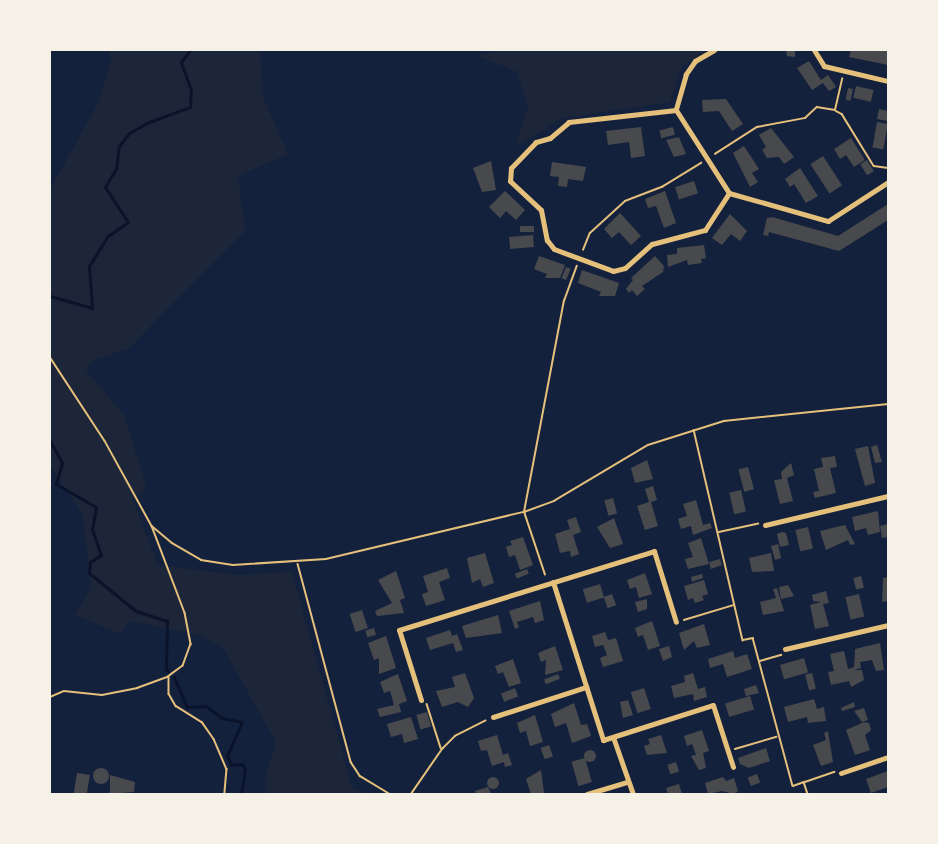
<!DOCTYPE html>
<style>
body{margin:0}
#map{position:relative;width:938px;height:844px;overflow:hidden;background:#14213d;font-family:"Exo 2",sans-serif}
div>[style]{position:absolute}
.green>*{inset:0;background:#1d2539}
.stream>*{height:3px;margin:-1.5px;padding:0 1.5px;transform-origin:1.5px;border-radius:1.5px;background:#0b132b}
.building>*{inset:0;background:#48494c;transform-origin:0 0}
.round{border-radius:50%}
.path>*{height:1.5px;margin:-0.75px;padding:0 0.75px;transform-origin:0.75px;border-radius:0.75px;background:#e5c07b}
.minor>*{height:5px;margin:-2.5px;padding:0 2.5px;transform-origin:2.5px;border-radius:2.5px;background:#e5c07b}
span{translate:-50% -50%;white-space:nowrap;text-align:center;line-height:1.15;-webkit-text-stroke:6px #f6f1e7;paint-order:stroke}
.frame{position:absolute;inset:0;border:51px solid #f6f1e7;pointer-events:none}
</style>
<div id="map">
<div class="green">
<div style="clip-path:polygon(109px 50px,260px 50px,263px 97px,288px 154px,238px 176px,245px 231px,128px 349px,93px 360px,86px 370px,124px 415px,147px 489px,132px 498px,158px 565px,237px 575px,292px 572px,352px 788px,366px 794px,266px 794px,265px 779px,276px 742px,223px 648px,199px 635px,130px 621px,120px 634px,75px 615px,91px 587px,83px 515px,50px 466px,50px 190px,99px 101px,111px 60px)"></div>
<div style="clip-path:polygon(500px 50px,706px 50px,682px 66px,670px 102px,563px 118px,516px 146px,528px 106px,517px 72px,479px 56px)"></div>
</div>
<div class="stream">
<div style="left:50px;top:296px;width:44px;rotate:15.9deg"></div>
<div style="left:92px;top:308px;width:42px;rotate:-94.1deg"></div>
<div style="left:89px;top:266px;width:36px;rotate:-58deg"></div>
<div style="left:108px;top:236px;width:24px;rotate:-35deg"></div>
<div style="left:128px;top:222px;width:42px;rotate:-123.3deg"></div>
<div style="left:105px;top:187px;width:21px;rotate:-59deg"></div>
<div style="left:116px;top:169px;width:23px;rotate:-83deg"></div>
<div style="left:119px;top:146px;width:16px;rotate:-52deg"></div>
<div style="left:129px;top:133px;width:23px;rotate:-29deg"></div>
<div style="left:149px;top:122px;width:44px;rotate:-20.1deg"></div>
<div style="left:190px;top:107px;width:17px;rotate:-87deg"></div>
<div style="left:191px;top:90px;width:30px;rotate:-110deg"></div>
<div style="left:181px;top:62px;width:15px;rotate:-53deg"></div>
<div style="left:50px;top:441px;width:25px;rotate:61deg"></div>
<div style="left:62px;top:463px;width:22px;rotate:106deg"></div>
<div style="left:56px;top:484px;width:46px;rotate:29.9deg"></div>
<div style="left:96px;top:507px;width:22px;rotate:100deg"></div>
<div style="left:92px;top:529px;width:28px;rotate:71deg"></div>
<div style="left:101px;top:555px;width:13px;rotate:148deg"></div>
<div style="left:90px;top:562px;width:11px;rotate:95deg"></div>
<div style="left:89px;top:573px;width:60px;rotate:39deg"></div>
<div style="left:136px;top:611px;width:33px;rotate:18deg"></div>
<div style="left:167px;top:621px;width:47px;rotate:91.2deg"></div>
<div style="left:166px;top:668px;width:6px;rotate:59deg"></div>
<div style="left:174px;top:677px;width:33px;rotate:67deg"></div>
<div style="left:187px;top:707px;width:19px;rotate:-3deg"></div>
<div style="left:206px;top:706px;width:20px;rotate:37deg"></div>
<div style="left:222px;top:718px;width:20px;rotate:11deg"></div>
<div style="left:242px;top:722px;width:37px;rotate:114deg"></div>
<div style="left:227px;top:756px;width:10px;rotate:66deg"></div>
<div style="left:231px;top:765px;width:11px;rotate:-5deg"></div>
<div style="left:242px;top:764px;width:6px;rotate:59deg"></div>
<div style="left:245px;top:769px;width:25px;rotate:99deg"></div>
</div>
<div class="building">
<div style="clip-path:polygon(786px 50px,795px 50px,795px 57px,787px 56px)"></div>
<div style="clip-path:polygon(851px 50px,888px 50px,888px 65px,849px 57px)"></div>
<div style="clip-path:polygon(809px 61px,821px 80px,828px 75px,836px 87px,829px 91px,823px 83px,812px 90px,797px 68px)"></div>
<div style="left:856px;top:86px;width:18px;height:12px;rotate:13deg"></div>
<div style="left:848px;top:88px;width:5px;height:12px;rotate:11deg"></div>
<div style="clip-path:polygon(726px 99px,743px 124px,732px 131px,719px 111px,703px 112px,702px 100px)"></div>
<div style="clip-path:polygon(879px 109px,888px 111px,888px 121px,877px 119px)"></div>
<div style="left:877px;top:122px;width:11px;height:26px;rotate:10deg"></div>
<div style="clip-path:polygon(641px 127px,645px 156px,631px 158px,629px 142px,608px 145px,606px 131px)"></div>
<div style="left:673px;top:127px;width:8px;height:14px;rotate:76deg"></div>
<div style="clip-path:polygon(771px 128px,794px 157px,784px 164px,779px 157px,767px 158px,762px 150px,766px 147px,759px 135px)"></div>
<div style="clip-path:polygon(679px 137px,686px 154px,674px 157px,666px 140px)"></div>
<div style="clip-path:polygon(851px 138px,865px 160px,854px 167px,846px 155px,840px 159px,834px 149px)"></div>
<div style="clip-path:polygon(744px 146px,759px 169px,752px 173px,758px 182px,750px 187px,733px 153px)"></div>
<div style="left:823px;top:156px;width:35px;height:15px;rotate:57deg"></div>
<div style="left:867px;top:160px;width:13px;height:8px;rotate:58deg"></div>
<div style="clip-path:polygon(491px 161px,496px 190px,482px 192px,473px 168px)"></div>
<div style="clip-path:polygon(552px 162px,586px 167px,583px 181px,568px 179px,567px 187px,558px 186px,559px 177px,550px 176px)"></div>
<div style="clip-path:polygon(800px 168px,818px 196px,806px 203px,794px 184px,790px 187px,785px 179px)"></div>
<div style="left:694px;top:181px;width:13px;height:20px;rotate:72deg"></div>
<div style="clip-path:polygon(505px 191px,525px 210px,516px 220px,506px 211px,500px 218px,489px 207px)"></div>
<div style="clip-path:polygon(665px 191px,676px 223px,664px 228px,656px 206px,648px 208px,645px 199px)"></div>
<div style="clip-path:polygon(888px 204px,888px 220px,839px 251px,769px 232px,768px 236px,763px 235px,767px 218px,772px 217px,838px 236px)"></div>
<div style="clip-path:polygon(620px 213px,641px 236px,631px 245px,619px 232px,612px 238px,604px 229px)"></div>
<div style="clip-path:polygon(730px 214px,747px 231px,740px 241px,731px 234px,722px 245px,712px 238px)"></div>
<div style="left:534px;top:226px;width:6px;height:14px;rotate:90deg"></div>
<div style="left:533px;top:235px;width:12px;height:24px;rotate:85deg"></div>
<div style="clip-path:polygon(704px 245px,706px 258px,701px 259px,702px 263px,688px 265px,687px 260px,668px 267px,667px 255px,677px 254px,677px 248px)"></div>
<div style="clip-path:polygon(539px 256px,565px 265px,560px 278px,545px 278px,547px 274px,534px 269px)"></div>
<div style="clip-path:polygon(655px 256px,664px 266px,663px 272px,642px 286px,645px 289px,637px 296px,632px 290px,629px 293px,626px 289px,633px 280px,631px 278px)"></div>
<div style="left:566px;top:267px;width:5px;height:12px;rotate:22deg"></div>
<div style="clip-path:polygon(582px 270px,619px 283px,615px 296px,599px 296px,601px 292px,578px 283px)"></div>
<div style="clip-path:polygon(877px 445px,882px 462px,875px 463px,871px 447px)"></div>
<div style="clip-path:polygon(868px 446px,875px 483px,865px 486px,855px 449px)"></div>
<div style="clip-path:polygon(835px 456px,837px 467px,830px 468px,836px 493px,815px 498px,813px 492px,819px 491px,814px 469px,823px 467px,821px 458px)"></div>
<div style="clip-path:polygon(647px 460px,653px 479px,635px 483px,631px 468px)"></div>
<div style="clip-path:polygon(791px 463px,794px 475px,787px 478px,793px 501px,780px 504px,774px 480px,782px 479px,781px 472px)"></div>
<div style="left:748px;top:467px;width:23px;height:10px;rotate:75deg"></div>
<div style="clip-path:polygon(653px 486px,657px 500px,651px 502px,658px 526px,645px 530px,637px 506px,649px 502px,645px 489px)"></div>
<div style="left:741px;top:490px;width:22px;height:12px;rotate:77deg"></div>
<div style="left:613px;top:498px;width:16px;height:9px;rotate:75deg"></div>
<div style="clip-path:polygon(696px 500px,703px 525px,710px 523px,712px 528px,693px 535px,691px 526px,681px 529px,678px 519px,687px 516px,683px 504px)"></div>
<div style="clip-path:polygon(878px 511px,880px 532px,868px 535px,866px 528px,855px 531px,852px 517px)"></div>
<div style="clip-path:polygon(576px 517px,581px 532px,573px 535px,579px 554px,571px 557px,570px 551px,560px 553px,555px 534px,570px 529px,567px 520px)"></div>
<div style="clip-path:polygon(614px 518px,623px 544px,610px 548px,597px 527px)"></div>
<div style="clip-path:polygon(888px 524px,888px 537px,882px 538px,880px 526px)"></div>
<div style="clip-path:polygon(845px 525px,855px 544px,850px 545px,848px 540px,826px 550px,820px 531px)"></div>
<div style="left:808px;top:527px;width:22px;height:13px;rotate:77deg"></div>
<div style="clip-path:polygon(782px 532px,786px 533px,789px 545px,780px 547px,777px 534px)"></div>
<div style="clip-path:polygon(523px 537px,533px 565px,520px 570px,515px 555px,509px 557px,506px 547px,512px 545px,510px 541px)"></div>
<div style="clip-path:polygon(701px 538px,709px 564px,688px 569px,685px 559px,693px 557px,688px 543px)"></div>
<div style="clip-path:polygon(778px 544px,781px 558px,775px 560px,771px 546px)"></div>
<div style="clip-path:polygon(485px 553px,494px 583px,483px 587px,480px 579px,472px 583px,467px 558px)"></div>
<div style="clip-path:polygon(771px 553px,774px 571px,752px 572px,749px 558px)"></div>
<div style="clip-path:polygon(720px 559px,722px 565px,711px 569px,709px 562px)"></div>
<div style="clip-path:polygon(447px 568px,450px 578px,439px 582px,445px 600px,426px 606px,422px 594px,428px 592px,423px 576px)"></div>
<div style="left:527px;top:569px;width:5px;height:13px;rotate:68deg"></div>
<div style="clip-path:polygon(396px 571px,405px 598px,400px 600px,404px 613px,377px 616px,375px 611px,392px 603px,378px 580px)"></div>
<div style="clip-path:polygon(645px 573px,652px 594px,639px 598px,636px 587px,630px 589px,627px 580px)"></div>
<div style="clip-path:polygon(702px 574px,703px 578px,692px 582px,691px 577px)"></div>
<div style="left:861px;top:576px;width:12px;height:8px;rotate:76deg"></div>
<div style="clip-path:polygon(888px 577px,888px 601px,882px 602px,883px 578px)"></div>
<div style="clip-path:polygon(704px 580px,708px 594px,702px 596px,704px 600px,695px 603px,693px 598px,688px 600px,684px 586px)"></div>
<div style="left:600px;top:584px;width:14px;height:18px;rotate:73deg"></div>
<div style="clip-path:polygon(788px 585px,794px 596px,781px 599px,779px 587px)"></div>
<div style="clip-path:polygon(777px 588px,784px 611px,763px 615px,760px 602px,776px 598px,773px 589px)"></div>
<div style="clip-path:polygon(826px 591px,829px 603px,823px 604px,829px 626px,815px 629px,810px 605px,821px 602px,813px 601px,812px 595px)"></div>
<div style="left:612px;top:594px;width:12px;height:9px;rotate:70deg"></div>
<div style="left:859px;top:594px;width:23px;height:14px;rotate:77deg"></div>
<div style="clip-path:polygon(647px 599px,647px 609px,638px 612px,635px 602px)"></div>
<div style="clip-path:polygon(540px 601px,544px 620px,535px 623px,533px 617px,517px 622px,519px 627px,515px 629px,509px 611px)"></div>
<div style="left:362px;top:610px;width:19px;height:13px;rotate:72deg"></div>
<div style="clip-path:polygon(498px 615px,502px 633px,466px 638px,462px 626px)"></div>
<div style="clip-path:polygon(652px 621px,660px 646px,648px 650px,643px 635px,638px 637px,635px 628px)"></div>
<div style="clip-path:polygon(704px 624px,710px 645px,697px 648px,694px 641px,684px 650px,679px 633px)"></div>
<div style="left:374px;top:628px;width:7px;height:9px;rotate:74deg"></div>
<div style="clip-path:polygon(450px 630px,452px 636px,457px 634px,463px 650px,456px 652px,453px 643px,430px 650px,426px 638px)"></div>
<div style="clip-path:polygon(605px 632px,608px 640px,616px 638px,623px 661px,603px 667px,600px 658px,607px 655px,603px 645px,595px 647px,592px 636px)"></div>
<div style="clip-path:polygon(386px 636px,396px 668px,379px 674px,379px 658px,374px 660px,368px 643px)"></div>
<div style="clip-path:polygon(880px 643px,884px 670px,876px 671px,872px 660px,860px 662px,861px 668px,854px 670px,862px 670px,864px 680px,851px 687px,849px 681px,831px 685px,828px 672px,834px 671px,830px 654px,844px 651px,848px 669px,854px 667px,855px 649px)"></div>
<div style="clip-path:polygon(555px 646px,563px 670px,545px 675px,546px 660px,541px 662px,538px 653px)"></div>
<div style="clip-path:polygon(669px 646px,672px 657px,663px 661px,659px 649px)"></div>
<div style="clip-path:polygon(733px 651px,735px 658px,747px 654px,752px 669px,727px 677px,723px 664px,710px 668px,708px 659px)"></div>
<div style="left:804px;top:658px;width:15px;height:25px;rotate:74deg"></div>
<div style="clip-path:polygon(513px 659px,521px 683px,509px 687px,503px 672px,498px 674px,495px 666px)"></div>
<div style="clip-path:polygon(465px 673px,474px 698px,468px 707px,458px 702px,442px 707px,436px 691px,455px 687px,452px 677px)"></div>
<div style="clip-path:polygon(693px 673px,698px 689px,705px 687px,707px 697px,694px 701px,693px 694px,674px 698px,671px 686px,685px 682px,684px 676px)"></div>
<div style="left:812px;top:673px;width:16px;height:7px;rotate:76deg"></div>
<div style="clip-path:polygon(398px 674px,407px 701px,399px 704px,401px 712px,380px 717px,377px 709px,394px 705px,390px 691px,384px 693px,380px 682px)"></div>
<div style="left:558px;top:674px;width:5px;height:15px;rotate:68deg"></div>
<div style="clip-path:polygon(756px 685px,759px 693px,746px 696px,744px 689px)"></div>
<div style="left:515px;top:688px;width:9px;height:15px;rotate:69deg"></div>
<div style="left:644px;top:688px;width:22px;height:14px;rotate:72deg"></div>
<div style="left:750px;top:696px;width:14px;height:26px;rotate:73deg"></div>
<div style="clip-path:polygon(814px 699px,817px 709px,824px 707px,826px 721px,808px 723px,807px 717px,788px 722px,784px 707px)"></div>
<div style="clip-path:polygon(628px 700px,633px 715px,623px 718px,620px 702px)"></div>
<div style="clip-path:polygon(854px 702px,855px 707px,842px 711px,841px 708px)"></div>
<div style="clip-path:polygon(574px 703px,581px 725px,587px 724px,591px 736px,572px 743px,566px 723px,555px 727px,551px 714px)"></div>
<div style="clip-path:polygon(864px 708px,868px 720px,862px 722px,854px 711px)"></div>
<div style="left:427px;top:712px;width:15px;height:11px;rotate:74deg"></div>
<div style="clip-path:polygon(535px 715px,543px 742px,530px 746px,526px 731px,520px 733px,517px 723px)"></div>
<div style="clip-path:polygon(411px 717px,418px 739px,404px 743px,402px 734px,391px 737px,387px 724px)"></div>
<div style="clip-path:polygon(864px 722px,869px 723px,871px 730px,865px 735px,870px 750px,855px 755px,846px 730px)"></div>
<div style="clip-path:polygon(702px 730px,709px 751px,703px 753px,706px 768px,699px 770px,691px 756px,696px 755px,692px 744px,687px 746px,684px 736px)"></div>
<div style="clip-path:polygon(828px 731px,833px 762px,821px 766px,813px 745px,826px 740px,824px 733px)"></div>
<div style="clip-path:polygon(497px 735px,503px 755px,508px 753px,512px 765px,505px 767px,504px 762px,492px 766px,487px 750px,481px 751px,478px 741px)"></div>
<div style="clip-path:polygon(661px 735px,667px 753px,647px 755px,644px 746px,650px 744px,648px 739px)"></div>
<div style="left:549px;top:745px;width:12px;height:9px;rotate:70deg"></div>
<div style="clip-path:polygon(766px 748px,770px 761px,749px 768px,740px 764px,738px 758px)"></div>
<div class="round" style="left:584px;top:750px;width:12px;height:12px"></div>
<div style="left:585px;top:758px;width:25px;height:14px;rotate:74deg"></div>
<div style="left:676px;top:762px;width:10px;height:9px;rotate:73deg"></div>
<div class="round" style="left:93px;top:768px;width:16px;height:16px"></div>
<div style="clip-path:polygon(541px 770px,544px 793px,531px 794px,526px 779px)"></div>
<div style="clip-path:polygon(888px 771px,888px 787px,871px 793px,866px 779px)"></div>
<div style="left:77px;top:773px;width:13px;height:21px;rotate:9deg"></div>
<div style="left:757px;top:774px;width:9px;height:10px;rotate:69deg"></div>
<div style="clip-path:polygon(110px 775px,135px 782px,134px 792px,106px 794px,110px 792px)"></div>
<div class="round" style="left:487px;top:777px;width:12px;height:12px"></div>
<div style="clip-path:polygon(723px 777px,726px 781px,734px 778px,738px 791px,734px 794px,722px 791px,708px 794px,705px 783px)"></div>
<div style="clip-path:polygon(679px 784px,682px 794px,668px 794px,666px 788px)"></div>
<div style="clip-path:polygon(488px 787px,491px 794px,476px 794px,475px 791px)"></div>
</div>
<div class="path">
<div style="left:836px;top:111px;width:7px;rotate:27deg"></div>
<div style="left:842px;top:114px;width:61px;rotate:58.4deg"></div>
<div style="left:874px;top:166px;width:14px;rotate:8deg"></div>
<div style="left:715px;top:154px;width:50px;rotate:-32.7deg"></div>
<div style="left:757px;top:127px;width:49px;rotate:-10.6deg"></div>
<div style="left:805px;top:118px;width:16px;rotate:-43deg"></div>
<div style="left:817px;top:107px;width:18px;rotate:9deg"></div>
<div style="left:835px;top:110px;width:32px;rotate:-77deg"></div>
<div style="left:583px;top:250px;width:18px;rotate:-68deg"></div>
<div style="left:590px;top:233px;width:47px;rotate:-42.4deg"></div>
<div style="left:625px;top:201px;width:40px;rotate:-21deg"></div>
<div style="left:662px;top:187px;width:46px;rotate:-31.6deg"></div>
<div style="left:50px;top:357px;width:100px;rotate:56.8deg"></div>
<div style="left:105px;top:441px;width:97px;rotate:61.1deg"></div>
<div style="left:152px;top:526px;width:26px;rotate:40deg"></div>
<div style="left:172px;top:543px;width:34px;rotate:30deg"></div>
<div style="left:201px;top:560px;width:32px;rotate:9deg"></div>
<div style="left:233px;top:565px;width:93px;rotate:-3.7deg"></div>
<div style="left:326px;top:559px;width:204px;rotate:-13.4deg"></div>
<div style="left:524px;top:512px;width:32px;rotate:-20deg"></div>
<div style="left:554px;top:501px;width:109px;rotate:-30.8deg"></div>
<div style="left:648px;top:445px;width:80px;rotate:-17.5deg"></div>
<div style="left:724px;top:421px;width:165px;rotate:-5.9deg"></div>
<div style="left:694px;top:430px;width:216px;rotate:76.9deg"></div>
<div style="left:743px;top:640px;width:10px;rotate:-11deg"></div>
<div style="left:753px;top:638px;width:153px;rotate:74.9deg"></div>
<div style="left:793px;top:786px;width:12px;rotate:-20deg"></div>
<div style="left:804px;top:782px;width:13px;rotate:72deg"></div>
<div style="left:152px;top:526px;width:93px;rotate:69.2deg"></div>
<div style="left:185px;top:613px;width:32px;rotate:79deg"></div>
<div style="left:191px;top:644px;width:23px;rotate:110deg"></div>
<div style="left:183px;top:666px;width:17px;rotate:144deg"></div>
<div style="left:169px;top:676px;width:18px;rotate:90deg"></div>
<div style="left:169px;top:694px;width:14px;rotate:60deg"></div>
<div style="left:176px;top:706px;width:31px;rotate:32deg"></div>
<div style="left:202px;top:722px;width:21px;rotate:55deg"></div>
<div style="left:214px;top:739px;width:33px;rotate:67deg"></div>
<div style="left:227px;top:769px;width:25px;rotate:95deg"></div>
<div style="left:719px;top:532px;width:40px;rotate:-12deg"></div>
<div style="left:298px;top:564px;width:205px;rotate:75deg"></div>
<div style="left:351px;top:762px;width:17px;rotate:57deg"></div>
<div style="left:360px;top:776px;width:35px;rotate:31deg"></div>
<div style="left:545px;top:575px;width:66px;rotate:-108.4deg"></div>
<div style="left:524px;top:512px;width:215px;rotate:-79.3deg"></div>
<div style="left:564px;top:301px;width:37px;rotate:-70deg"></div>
<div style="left:684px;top:620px;width:52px;rotate:-16.7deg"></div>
<div style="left:760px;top:661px;width:22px;rotate:-16deg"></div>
<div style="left:50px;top:697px;width:15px;rotate:-23deg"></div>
<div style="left:64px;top:691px;width:38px;rotate:6deg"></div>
<div style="left:102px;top:695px;width:36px;rotate:-11deg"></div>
<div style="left:137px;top:688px;width:33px;rotate:-20deg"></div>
<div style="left:427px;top:704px;width:46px;rotate:72.3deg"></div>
<div style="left:735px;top:749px;width:43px;rotate:-16.3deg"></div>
<div style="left:805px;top:782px;width:31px;rotate:-19deg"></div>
<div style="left:411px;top:794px;width:55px;rotate:-55.4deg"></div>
<div style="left:442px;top:749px;width:18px;rotate:-45deg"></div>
<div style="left:455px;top:736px;width:34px;rotate:-27deg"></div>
</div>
<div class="minor">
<div style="left:714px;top:50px;width:22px;rotate:150deg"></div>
<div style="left:695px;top:61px;width:16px;rotate:125deg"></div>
<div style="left:686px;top:74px;width:37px;rotate:106deg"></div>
<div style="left:676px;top:110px;width:108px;rotate:173.6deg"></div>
<div style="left:569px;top:122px;width:25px;rotate:140deg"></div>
<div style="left:550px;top:138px;width:15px;rotate:164deg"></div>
<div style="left:536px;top:142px;width:36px;rotate:134deg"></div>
<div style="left:511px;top:168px;width:13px;rotate:94deg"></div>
<div style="left:510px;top:181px;width:42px;rotate:43.1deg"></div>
<div style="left:541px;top:210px;width:31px;rotate:79deg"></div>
<div style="left:547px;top:240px;width:11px;rotate:52deg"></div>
<div style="left:554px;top:249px;width:63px;rotate:20.4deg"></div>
<div style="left:613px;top:271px;width:12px;rotate:-14deg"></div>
<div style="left:625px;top:268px;width:36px;rotate:-42deg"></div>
<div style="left:652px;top:244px;width:55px;rotate:-14.8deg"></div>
<div style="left:705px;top:230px;width:44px;rotate:-57deg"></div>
<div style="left:814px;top:50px;width:19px;rotate:58deg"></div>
<div style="left:824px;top:66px;width:66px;rotate:13.2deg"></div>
<div style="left:676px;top:110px;width:98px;rotate:57.4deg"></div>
<div style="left:729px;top:193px;width:103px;rotate:15.8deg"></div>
<div style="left:828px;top:221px;width:72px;rotate:-33deg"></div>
<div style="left:765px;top:525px;width:126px;rotate:-13.3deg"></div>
<div style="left:553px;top:582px;width:166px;rotate:72.4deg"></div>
<div style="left:603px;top:740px;width:115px;rotate:-17.7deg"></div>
<div style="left:713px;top:705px;width:65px;rotate:72.1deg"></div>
<div style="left:785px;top:649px;width:106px;rotate:-13.1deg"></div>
<div style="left:421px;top:700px;width:73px;rotate:-107.4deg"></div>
<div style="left:399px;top:630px;width:267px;rotate:-17.2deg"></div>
<div style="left:654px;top:551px;width:74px;rotate:72.8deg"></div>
<div style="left:493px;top:717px;width:98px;rotate:-17.9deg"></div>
<div style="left:613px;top:737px;width:60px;rotate:70.7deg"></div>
<div style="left:841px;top:773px;width:50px;rotate:-18.8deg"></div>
<div style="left:587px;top:794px;width:42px;rotate:-16.7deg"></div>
</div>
<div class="frame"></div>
</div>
